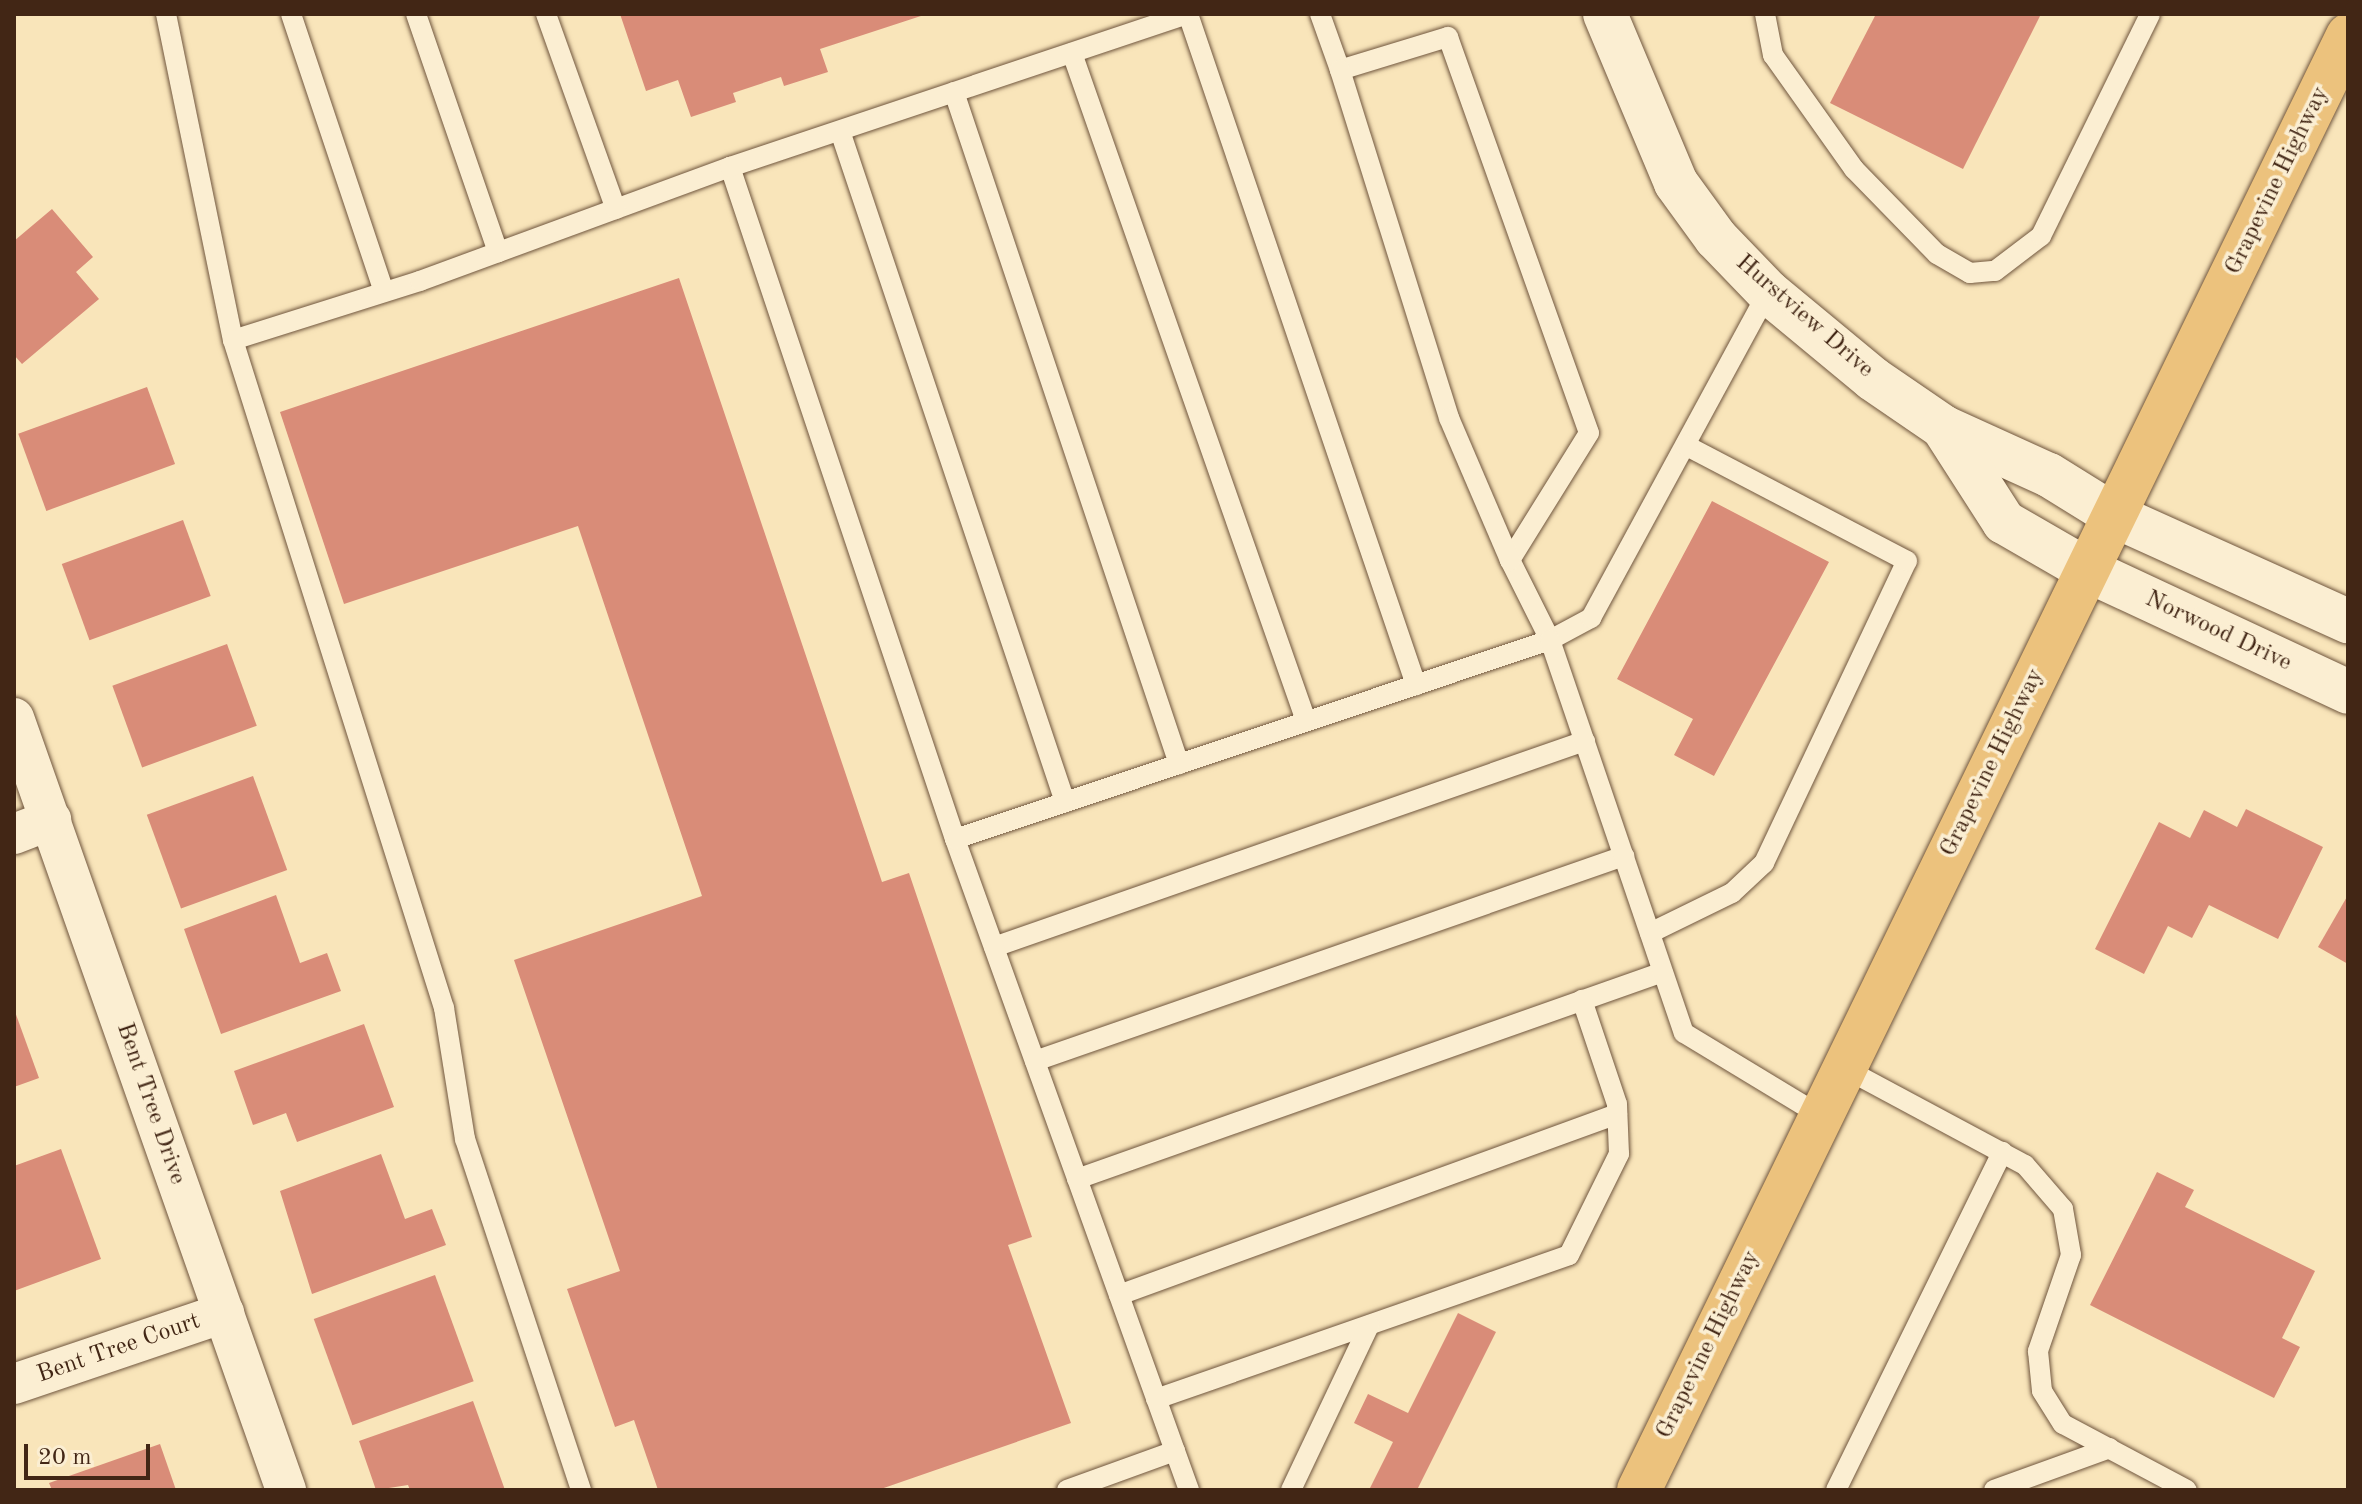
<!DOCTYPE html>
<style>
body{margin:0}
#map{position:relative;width:2362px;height:1504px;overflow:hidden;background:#f9e5ba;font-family:"Old Standard TT",serif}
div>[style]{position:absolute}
.building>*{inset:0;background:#d98c78;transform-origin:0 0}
.roads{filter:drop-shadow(0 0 2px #70563e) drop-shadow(0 0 2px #70563e)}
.lane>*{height:20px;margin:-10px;padding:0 10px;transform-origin:10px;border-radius:10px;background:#fbeed2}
.street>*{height:40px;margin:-20px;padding:0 20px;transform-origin:20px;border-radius:20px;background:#fbeed2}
.secondary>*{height:44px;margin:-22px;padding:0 22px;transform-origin:22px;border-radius:22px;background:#fbeed2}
.primary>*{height:44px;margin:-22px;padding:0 22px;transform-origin:22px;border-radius:22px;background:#ecc27d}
span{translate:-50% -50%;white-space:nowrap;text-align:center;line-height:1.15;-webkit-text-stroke:7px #fbeed2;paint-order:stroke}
.street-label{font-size:24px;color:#422615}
.frame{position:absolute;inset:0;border:16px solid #422615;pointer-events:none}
.scale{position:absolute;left:24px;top:1444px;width:126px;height:36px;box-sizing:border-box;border:4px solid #422615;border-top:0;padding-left:10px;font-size:24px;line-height:28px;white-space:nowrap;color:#422615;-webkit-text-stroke:6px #fbeed2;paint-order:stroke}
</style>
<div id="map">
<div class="building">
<div style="clip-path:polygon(620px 14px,924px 14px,924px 15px,820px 49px,828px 72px,784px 86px,781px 77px,733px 93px,736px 102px,691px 117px,678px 80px,646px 91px)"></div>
<div style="clip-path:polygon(1876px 14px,2041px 14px,1963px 169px,1830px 103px)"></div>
<div style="clip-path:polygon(52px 209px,93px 257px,76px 272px,99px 299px,22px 364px,14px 355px,14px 241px)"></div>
<div style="clip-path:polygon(679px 278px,882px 882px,909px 873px,1032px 1237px,1008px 1245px,1071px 1423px,878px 1490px,658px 1490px,634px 1420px,615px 1427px,567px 1289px,620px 1271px,514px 960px,702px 896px,578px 526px,344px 604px,280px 412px)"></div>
<div style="left:147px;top:387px;width:82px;height:137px;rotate:70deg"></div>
<div style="clip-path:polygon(1712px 501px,1829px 562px,1714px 776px,1674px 755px,1693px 719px,1617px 679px)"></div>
<div style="left:183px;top:520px;width:81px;height:129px;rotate:70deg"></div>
<div style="left:227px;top:644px;width:87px;height:122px;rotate:70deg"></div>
<div style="left:253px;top:776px;width:100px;height:113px;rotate:70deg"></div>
<div style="clip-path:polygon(2246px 809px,2323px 847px,2278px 939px,2209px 905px,2192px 938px,2168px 926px,2144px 974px,2095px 949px,2159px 822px,2190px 838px,2204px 810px,2237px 827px)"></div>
<div style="clip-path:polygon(276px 895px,300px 963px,327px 953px,341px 991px,221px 1034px,184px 929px)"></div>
<div style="clip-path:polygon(2348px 895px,2348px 964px,2318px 947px)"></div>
<div style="clip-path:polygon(14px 1009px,39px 1078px,14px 1087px)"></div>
<div style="clip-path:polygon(364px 1024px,394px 1107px,297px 1142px,286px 1113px,253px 1125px,234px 1071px)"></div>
<div style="clip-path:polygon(61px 1149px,101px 1259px,14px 1291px,14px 1166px)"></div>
<div style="clip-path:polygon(381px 1154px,405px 1219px,432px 1209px,446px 1245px,312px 1294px,280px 1191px)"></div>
<div style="clip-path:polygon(2157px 1172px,2194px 1190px,2185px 1207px,2315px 1271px,2282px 1338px,2300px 1347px,2274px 1398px,2090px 1305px)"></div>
<div style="left:435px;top:1275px;width:113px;height:129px;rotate:70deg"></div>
<div style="clip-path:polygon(1458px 1313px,1496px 1332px,1417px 1490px,1369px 1490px,1393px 1442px,1354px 1423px,1368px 1394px,1408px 1413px)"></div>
<div style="clip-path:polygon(473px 1401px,505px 1490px,410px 1490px,408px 1485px,376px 1490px,359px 1441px)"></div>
<div style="clip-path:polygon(160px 1444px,176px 1490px,52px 1490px,49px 1483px)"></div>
</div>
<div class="roads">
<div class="lane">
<div style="left:166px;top:14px;width:333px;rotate:78.4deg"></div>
<div style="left:233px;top:340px;width:196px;rotate:-17.5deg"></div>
<div style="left:420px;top:281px;width:330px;rotate:-20.2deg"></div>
<div style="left:291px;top:14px;width:293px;rotate:71.5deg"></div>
<div style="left:416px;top:14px;width:252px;rotate:71deg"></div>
<div style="left:546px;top:14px;width:207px;rotate:70.3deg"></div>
<div style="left:1188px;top:14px;width:709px;rotate:71.23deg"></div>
<div style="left:1320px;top:14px;width:59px;rotate:70.3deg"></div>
<div style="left:1340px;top:70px;width:113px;rotate:-17deg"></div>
<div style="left:1448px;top:37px;width:420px;rotate:70.4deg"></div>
<div style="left:1589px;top:433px;width:150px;rotate:121.9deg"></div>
<div style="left:1510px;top:560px;width:89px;rotate:63.4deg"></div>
<div style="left:1550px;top:640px;width:47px;rotate:-28.2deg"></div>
<div style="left:1591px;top:618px;width:371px;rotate:-61.5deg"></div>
<div style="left:1765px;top:14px;width:42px;rotate:79deg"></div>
<div style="left:1773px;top:55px;width:140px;rotate:54.6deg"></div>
<div style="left:1854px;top:169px;width:119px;rotate:45.7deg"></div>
<div style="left:1937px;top:254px;width:38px;rotate:30deg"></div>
<div style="left:1970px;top:273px;width:25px;rotate:-5deg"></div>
<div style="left:1995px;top:271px;width:58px;rotate:-37.3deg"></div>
<div style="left:2041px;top:236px;width:247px;rotate:-63.8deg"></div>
<div style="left:1072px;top:53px;width:708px;rotate:70.69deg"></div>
<div style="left:1340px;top:70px;width:365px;rotate:72.6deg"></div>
<div style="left:1449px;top:418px;width:155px;rotate:66.8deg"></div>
<div style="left:954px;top:92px;width:709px;rotate:71.49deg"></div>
<div style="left:840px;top:131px;width:708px;rotate:71.46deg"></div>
<div style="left:233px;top:340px;width:701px;rotate:72.47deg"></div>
<div style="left:444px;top:1008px;width:133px;rotate:80.9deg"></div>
<div style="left:465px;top:1139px;width:370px;rotate:71.7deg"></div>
<div style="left:955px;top:839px;width:709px;rotate:-108.51deg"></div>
<div style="left:730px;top:167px;width:483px;rotate:-18.5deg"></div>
<div style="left:1650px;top:933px;width:91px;rotate:-26deg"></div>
<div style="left:1732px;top:893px;width:44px;rotate:-43.2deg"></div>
<div style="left:1764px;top:863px;width:334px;rotate:-64.7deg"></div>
<div style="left:1907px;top:561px;width:250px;rotate:-152.4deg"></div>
<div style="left:994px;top:947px;width:626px;rotate:-19.22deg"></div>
<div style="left:1035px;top:1061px;width:624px;rotate:-19.19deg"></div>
<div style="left:1844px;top:1068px;width:205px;rotate:28.2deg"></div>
<div style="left:2025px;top:1165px;width:58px;rotate:49.2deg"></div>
<div style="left:2063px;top:1209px;width:47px;rotate:80.1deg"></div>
<div style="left:2071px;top:1255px;width:102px;rotate:109deg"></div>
<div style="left:2038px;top:1351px;width:40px;rotate:84.3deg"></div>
<div style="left:2042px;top:1391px;width:39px;rotate:58deg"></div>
<div style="left:2063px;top:1424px;width:140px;rotate:28deg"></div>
<div style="left:1077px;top:1179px;width:621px;rotate:-19.46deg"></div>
<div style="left:1119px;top:1295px;width:530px;rotate:-19.97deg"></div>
<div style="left:1156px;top:1399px;width:437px;rotate:-19.2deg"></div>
<div style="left:1569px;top:1255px;width:113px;rotate:-63.7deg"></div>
<div style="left:1619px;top:1154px;width:50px;rotate:-92.3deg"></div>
<div style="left:1617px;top:1104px;width:110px;rotate:-108.6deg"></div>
<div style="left:1067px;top:1490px;width:115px;rotate:-19.9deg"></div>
<div style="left:1189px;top:1490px;width:692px;rotate:-109.77deg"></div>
<div style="left:955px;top:839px;width:627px;rotate:-18.49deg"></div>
<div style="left:1550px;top:640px;width:415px;rotate:71.2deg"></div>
<div style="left:1684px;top:1033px;width:160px;rotate:31.2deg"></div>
<div style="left:1291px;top:1490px;width:182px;rotate:-64.6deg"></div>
<div style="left:1836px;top:1490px;width:377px;rotate:-63.8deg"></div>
<div style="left:1994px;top:1490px;width:123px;rotate:-19.9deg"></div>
</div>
<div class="street">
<div style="left:14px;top:718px;width:819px;rotate:70.59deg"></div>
<div style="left:14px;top:834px;width:40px;rotate:-21deg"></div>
<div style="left:14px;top:1384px;width:222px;rotate:-18.7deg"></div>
</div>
<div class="secondary">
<div style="left:1605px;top:14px;width:183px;rotate:67.2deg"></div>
<div style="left:1676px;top:183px;width:68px;rotate:54deg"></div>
<div style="left:1716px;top:238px;width:75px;rotate:46.1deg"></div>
<div style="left:1768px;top:292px;width:136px;rotate:39.6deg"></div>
<div style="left:1873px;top:379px;width:85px;rotate:34.4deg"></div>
<div style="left:1943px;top:427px;width:116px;rotate:24.4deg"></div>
<div style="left:2049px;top:475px;width:78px;rotate:31.8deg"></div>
<div style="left:2115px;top:516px;width:256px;rotate:24.3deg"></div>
<div style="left:1943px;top:427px;width:113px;rotate:57.3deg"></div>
<div style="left:2004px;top:522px;width:98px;rotate:30deg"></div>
<div style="left:2089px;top:571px;width:286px;rotate:25deg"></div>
</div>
<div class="primary">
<div style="left:1639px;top:1490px;width:1618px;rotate:-64.01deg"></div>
</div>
</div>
<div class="street-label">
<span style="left:2278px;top:181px;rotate:-64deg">Grapevine Highway</span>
<span style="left:1804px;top:317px;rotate:41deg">Hurstview Drive</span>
<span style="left:2218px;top:632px;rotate:25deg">Norwood Drive</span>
<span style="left:1993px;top:763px;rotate:-64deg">Grapevine Highway</span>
<span style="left:150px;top:1104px;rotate:71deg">Bent Tree Drive</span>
<span style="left:1709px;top:1345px;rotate:-64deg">Grapevine Highway</span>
<span style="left:119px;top:1349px;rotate:-19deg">Bent Tree Court</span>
</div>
<div class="frame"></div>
<div class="scale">20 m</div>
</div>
